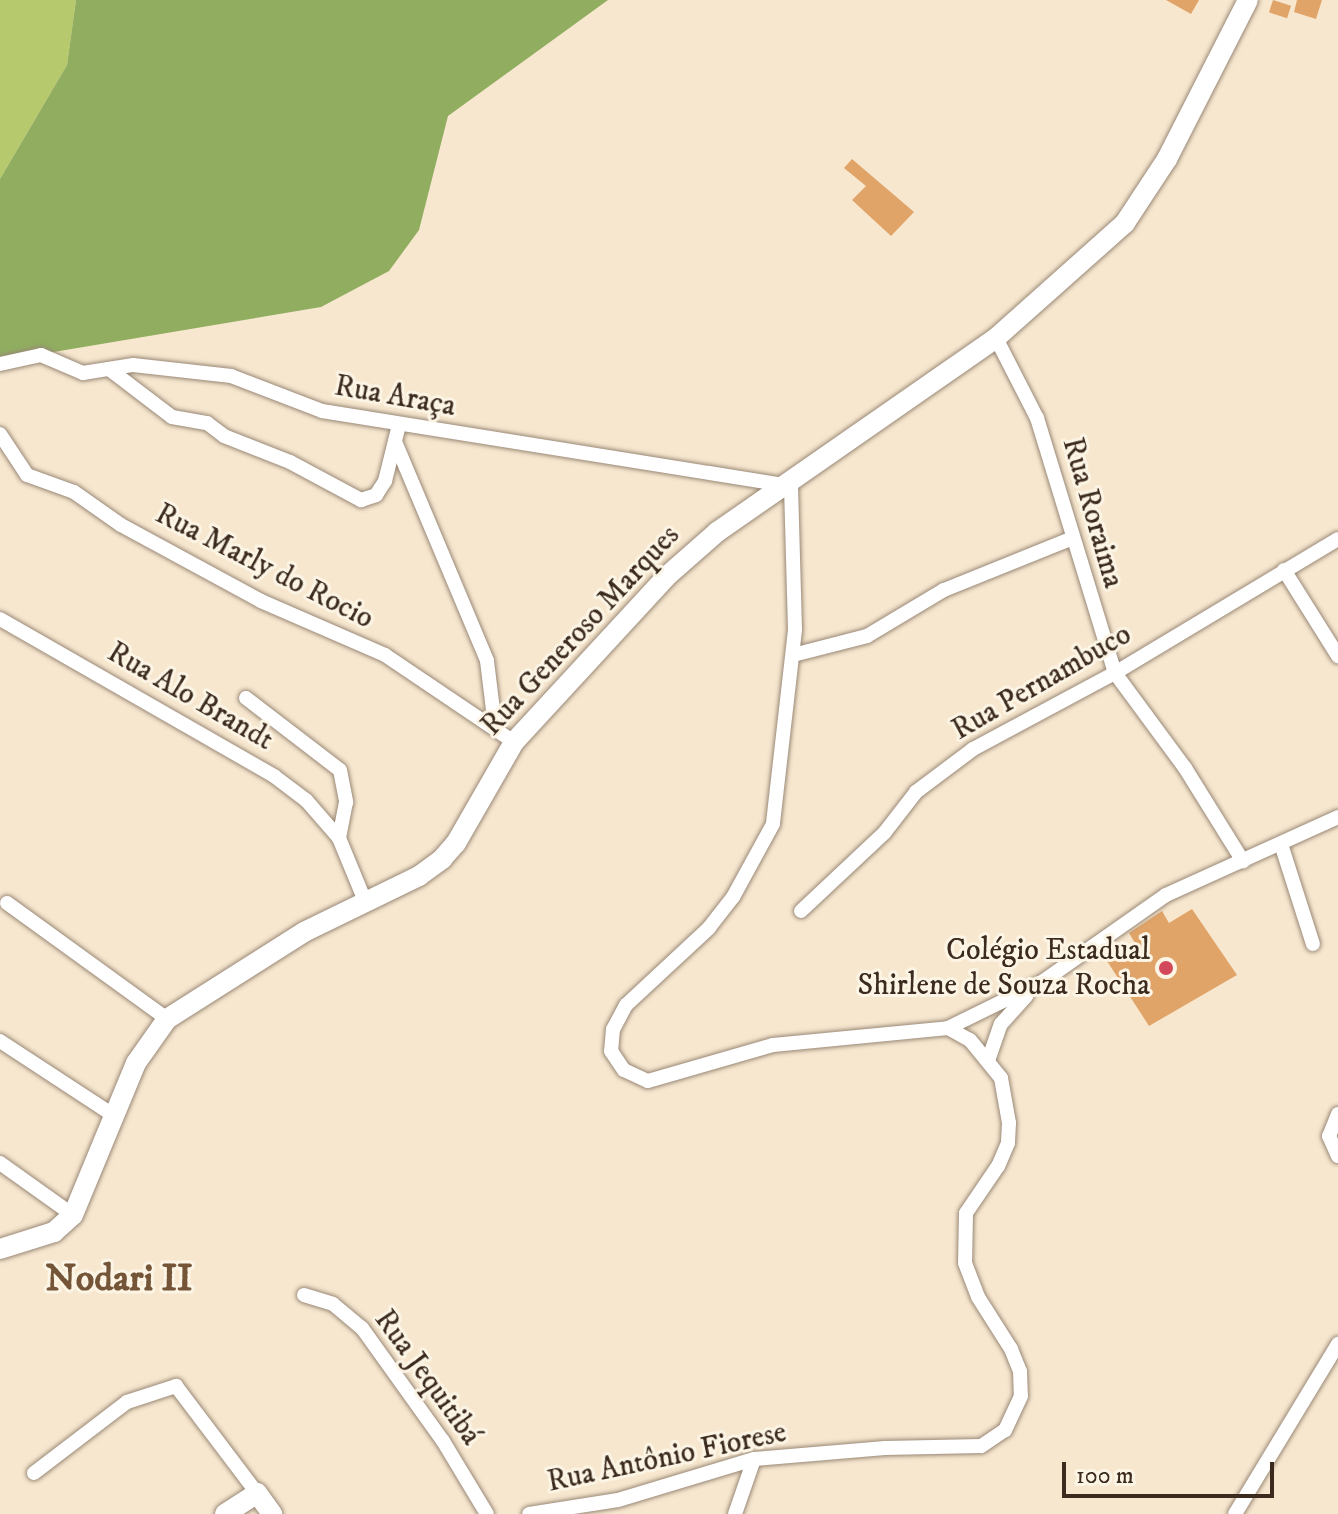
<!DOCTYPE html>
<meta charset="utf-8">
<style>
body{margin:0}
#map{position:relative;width:1338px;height:1514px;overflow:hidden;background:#f7e7cf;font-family:"IM FELL DW Pica",serif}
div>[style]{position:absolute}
.green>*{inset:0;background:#b6c96d}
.forest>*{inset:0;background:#90ad60}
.building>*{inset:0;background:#e1a468;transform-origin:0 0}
.roads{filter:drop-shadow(0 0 2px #998876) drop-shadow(0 0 2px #998876)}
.street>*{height:14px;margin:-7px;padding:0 7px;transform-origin:7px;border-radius:7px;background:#fff}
.secondary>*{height:20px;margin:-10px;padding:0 10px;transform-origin:10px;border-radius:10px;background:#fff}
.dots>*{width:22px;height:22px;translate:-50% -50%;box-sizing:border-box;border:4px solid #fcf5e5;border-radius:50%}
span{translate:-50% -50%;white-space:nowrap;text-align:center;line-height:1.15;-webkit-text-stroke:6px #fcf5e5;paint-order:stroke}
.street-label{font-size:30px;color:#3b2a1e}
.poi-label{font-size:30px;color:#3b2a1e}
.right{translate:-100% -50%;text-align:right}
.district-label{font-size:38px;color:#755538;font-weight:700}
.scale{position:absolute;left:1062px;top:1462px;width:212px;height:36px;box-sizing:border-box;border:4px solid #3b2a1e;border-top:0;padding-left:10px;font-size:24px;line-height:28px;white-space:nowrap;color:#3b2a1e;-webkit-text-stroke:6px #fcf5e5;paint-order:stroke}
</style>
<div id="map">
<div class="green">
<div style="clip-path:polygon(0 0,76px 0,67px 65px,0 179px)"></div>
</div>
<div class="forest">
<div style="clip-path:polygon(76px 0,608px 0,448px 116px,419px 230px,389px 271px,321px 307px,0 361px,0 179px,67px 65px)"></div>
</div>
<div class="building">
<div style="clip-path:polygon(1166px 0,1199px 0,1191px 14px)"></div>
<div style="left:1273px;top:0;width:19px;height:13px;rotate:18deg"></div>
<div style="clip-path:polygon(1297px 0,1322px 0,1316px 19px,1294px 12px)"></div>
<div style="clip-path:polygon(852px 159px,914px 212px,891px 236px,852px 200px,866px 186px,844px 168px)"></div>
<div style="clip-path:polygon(1192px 909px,1237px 975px,1149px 1026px,1107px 961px,1135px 943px,1129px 933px,1162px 911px,1169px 923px)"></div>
</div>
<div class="roads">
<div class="street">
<div style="left:996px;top:338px;width:90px;rotate:62.9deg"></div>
<div style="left:1037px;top:418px;width:267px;rotate:73deg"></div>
<div style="left:1115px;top:673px;width:118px;rotate:53.6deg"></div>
<div style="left:1185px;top:768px;width:110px;rotate:58.1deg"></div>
<div style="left:0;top:364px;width:42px;rotate:-12.4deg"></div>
<div style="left:41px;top:355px;width:46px;rotate:23.2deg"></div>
<div style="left:83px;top:373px;width:51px;rotate:-9.1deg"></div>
<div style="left:133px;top:365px;width:99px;rotate:6.4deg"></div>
<div style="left:231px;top:376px;width:97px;rotate:21deg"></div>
<div style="left:322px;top:411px;width:475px;rotate:9.1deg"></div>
<div style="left:791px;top:486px;width:144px;rotate:88.4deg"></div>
<div style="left:795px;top:630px;width:195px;rotate:96.5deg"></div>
<div style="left:773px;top:824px;width:83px;rotate:118.7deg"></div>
<div style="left:733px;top:897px;width:39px;rotate:128deg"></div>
<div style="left:709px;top:928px;width:113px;rotate:137.1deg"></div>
<div style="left:626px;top:1005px;width:27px;rotate:118deg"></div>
<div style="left:613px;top:1029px;width:22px;rotate:95deg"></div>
<div style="left:611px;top:1051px;width:23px;rotate:56deg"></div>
<div style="left:624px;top:1070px;width:26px;rotate:25deg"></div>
<div style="left:648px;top:1081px;width:130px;rotate:-16.1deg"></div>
<div style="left:773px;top:1045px;width:176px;rotate:-5.5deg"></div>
<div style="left:948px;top:1028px;width:25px;rotate:29deg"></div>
<div style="left:970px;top:1040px;width:49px;rotate:50.8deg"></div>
<div style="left:1001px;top:1078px;width:46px;rotate:79.9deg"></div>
<div style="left:1009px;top:1123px;width:20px;rotate:93deg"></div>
<div style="left:1008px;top:1143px;width:25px;rotate:113deg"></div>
<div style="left:998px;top:1166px;width:57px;rotate:124.2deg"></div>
<div style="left:966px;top:1213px;width:50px;rotate:91.1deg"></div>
<div style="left:965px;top:1263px;width:36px;rotate:69deg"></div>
<div style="left:978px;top:1297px;width:62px;rotate:57.6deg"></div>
<div style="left:1011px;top:1349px;width:24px;rotate:68deg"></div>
<div style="left:1020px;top:1371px;width:25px;rotate:88deg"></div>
<div style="left:1021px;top:1396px;width:38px;rotate:115deg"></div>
<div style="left:1005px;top:1430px;width:29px;rotate:146deg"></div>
<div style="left:981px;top:1446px;width:96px;rotate:178.8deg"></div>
<div style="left:885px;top:1448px;width:131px;rotate:175.2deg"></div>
<div style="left:754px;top:1459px;width:142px;rotate:163.2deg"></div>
<div style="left:618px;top:1500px;width:90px;rotate:171.1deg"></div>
<div style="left:109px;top:369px;width:79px;rotate:37.3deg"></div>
<div style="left:172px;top:417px;width:36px;rotate:10deg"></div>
<div style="left:207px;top:423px;width:21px;rotate:37deg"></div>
<div style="left:224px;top:436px;width:71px;rotate:21.5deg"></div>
<div style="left:290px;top:462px;width:81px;rotate:28.2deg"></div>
<div style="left:361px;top:500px;width:16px;rotate:-18deg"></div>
<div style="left:376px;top:495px;width:17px;rotate:-57deg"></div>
<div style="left:385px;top:481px;width:58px;rotate:-76deg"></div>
<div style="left:0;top:434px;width:49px;rotate:56.6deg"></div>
<div style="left:27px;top:475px;width:50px;rotate:19.9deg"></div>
<div style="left:74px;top:492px;width:57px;rotate:35.1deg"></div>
<div style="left:121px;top:525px;width:159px;rotate:28.5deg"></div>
<div style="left:261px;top:601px;width:135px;rotate:23.5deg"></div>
<div style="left:385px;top:655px;width:156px;rotate:34deg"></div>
<div style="left:396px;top:444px;width:235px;rotate:67.2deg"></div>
<div style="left:487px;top:661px;width:65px;rotate:83deg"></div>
<div style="left:1284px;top:570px;width:102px;rotate:57.9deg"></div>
<div style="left:0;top:619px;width:316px;rotate:29.8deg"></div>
<div style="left:274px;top:776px;width:40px;rotate:37deg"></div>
<div style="left:306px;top:800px;width:50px;rotate:49deg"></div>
<div style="left:793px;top:655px;width:76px;rotate:-14.4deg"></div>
<div style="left:867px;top:636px;width:90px;rotate:-30.9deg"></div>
<div style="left:944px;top:590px;width:136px;rotate:-22deg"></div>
<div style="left:246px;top:698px;width:118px;rotate:37.5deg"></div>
<div style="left:340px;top:770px;width:33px;rotate:79deg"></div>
<div style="left:346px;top:802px;width:37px;rotate:101deg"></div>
<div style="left:339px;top:838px;width:68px;rotate:67.6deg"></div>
<div style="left:1281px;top:844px;width:105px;rotate:72.3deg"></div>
<div style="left:7px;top:903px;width:198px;rotate:35.9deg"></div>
<div style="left:801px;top:911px;width:115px;rotate:-43.2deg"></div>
<div style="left:885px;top:832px;width:51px;rotate:-52.2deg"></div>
<div style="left:916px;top:792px;width:71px;rotate:-37deg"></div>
<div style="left:973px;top:749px;width:161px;rotate:-28.2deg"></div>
<div style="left:1115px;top:673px;width:260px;rotate:-31deg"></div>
<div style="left:948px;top:1028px;width:105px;rotate:-26.1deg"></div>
<div style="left:1042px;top:982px;width:151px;rotate:-35.1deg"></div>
<div style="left:1166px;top:895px;width:189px;rotate:-24.4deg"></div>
<div style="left:0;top:1041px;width:139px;rotate:33.2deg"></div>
<div style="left:989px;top:1058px;width:36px;rotate:-71deg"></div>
<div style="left:1001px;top:1024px;width:38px;rotate:-48deg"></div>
<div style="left:1338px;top:1114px;width:24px;rotate:112deg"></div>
<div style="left:1329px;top:1136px;width:22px;rotate:66deg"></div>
<div style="left:0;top:1163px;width:90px;rotate:35.5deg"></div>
<div style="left:304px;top:1295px;width:30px;rotate:17deg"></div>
<div style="left:333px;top:1304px;width:38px;rotate:40deg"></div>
<div style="left:362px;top:1328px;width:139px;rotate:54.4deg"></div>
<div style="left:443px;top:1441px;width:85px;rotate:58.9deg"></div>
<div style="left:34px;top:1473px;width:117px;rotate:-37.4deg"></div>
<div style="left:127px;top:1402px;width:52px;rotate:-18.1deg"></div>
<div style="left:176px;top:1386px;width:134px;rotate:52.9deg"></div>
<div style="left:735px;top:1514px;width:58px;rotate:-70.9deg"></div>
<div style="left:1235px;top:1514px;width:199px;rotate:-58.8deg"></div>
</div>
<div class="secondary">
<div style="left:0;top:1249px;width:57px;rotate:-17.5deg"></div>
<div style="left:54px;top:1232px;width:25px;rotate:-42deg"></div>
<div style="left:73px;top:1215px;width:165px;rotate:-67.5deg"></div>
<div style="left:136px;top:1063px;width:54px;rotate:-54.8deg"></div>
<div style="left:167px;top:1019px;width:162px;rotate:-32.4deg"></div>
<div style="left:304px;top:932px;width:128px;rotate:-26deg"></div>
<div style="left:419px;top:876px;width:29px;rotate:-36deg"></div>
<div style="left:442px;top:859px;width:21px;rotate:-49deg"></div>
<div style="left:456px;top:843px;width:116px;rotate:-60.1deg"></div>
<div style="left:514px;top:742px;width:224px;rotate:-47.3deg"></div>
<div style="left:666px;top:577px;width:68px;rotate:-41.4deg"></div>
<div style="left:717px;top:532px;width:340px;rotate:-34.8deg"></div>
<div style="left:996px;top:338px;width:173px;rotate:-41.7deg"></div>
<div style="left:1125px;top:223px;width:77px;rotate:-56.7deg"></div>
<div style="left:1167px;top:159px;width:178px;rotate:-63deg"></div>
<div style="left:225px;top:1514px;width:38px;rotate:-33deg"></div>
<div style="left:257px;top:1493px;width:26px;rotate:54deg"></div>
</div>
</div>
<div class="dots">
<div style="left:1166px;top:968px;background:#d1495b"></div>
</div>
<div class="street-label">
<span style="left:395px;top:397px;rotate:10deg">Rua Araça</span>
<span style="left:1092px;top:513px;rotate:74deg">Rua Roraima</span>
<span style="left:264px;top:567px;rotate:27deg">Rua Marly do Rocio</span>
<span style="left:581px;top:631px;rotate:-47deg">Rua Generoso Marques</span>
<span style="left:1042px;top:683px;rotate:-30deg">Rua Pernambuco</span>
<span style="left:190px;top:697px;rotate:30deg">Rua Alo Brandt</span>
<span style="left:427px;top:1378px;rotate:54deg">Rua Jequitibá</span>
<span style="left:667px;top:1458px;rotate:-12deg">Rua Antônio Fiorese</span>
</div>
<div class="poi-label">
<span class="right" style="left:1150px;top:968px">Colégio Estadual<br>Shirlene de Souza Rocha</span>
</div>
<div class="district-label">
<span style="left:119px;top:1280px">Nodari II</span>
</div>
<div class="scale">100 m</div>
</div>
